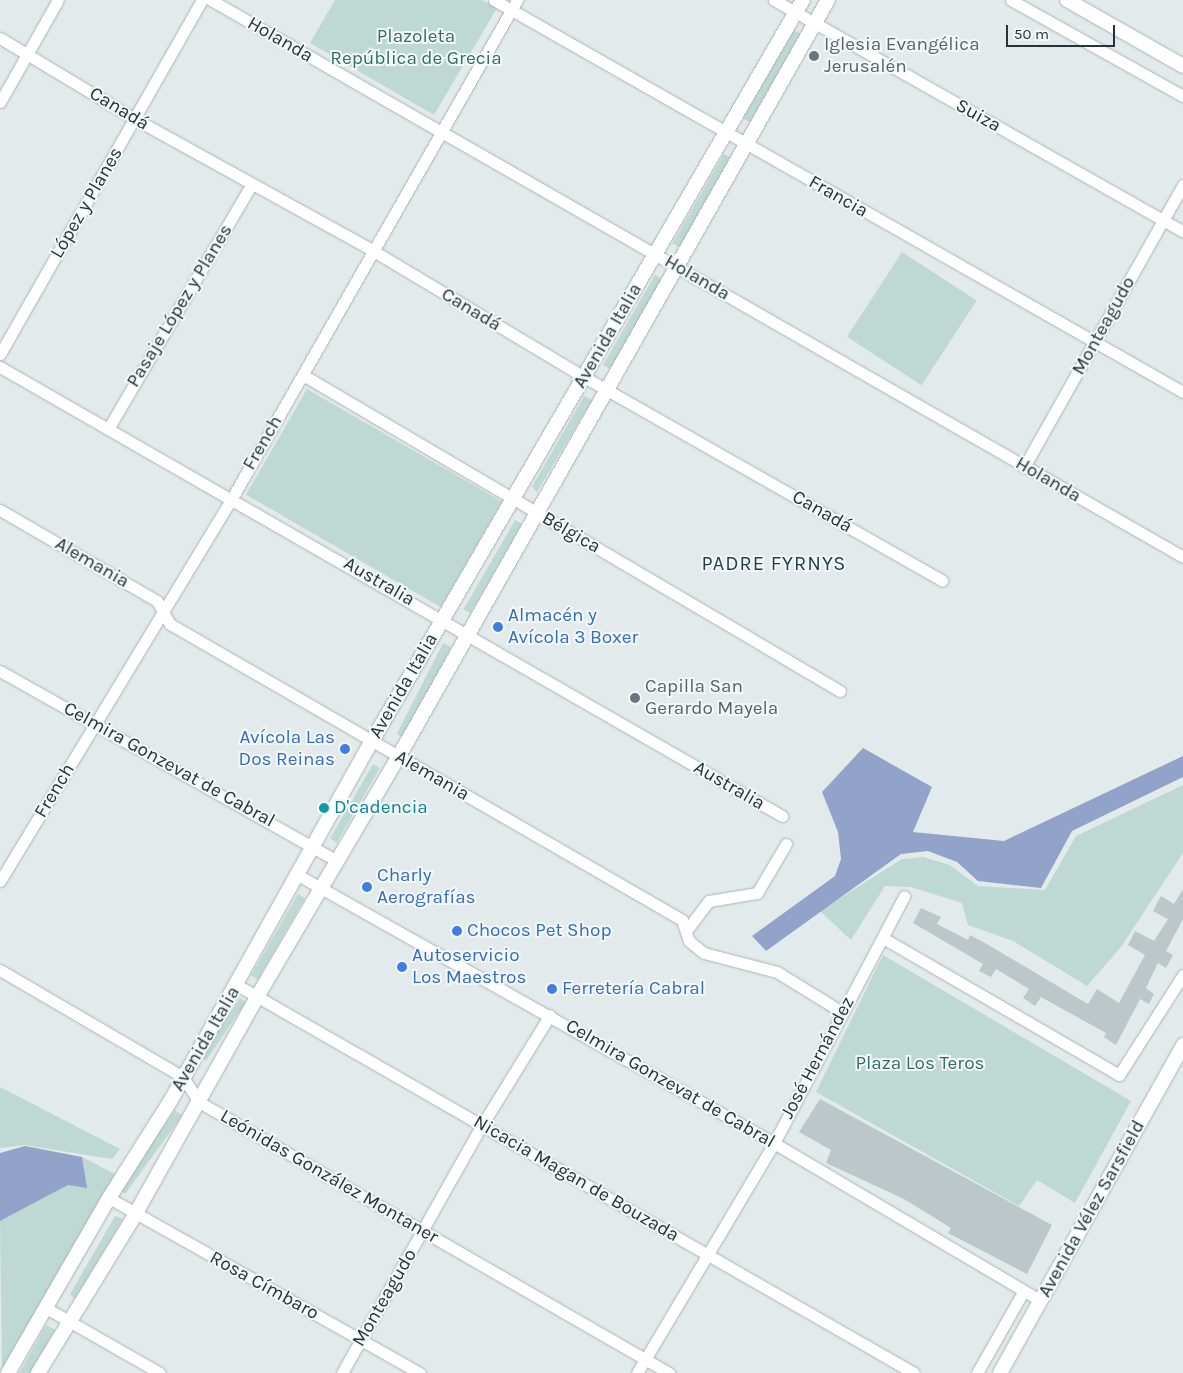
<!DOCTYPE html>
<meta charset="utf-8">
<style>
body{margin:0}
#map{position:relative;width:1183px;height:1373px;overflow:hidden;background:#e3eaeb;font-family:Karla,sans-serif}
div>[style]{position:absolute}
.green>*{inset:0;background:#bed9d4;transform-origin:0 0}
.water>*{inset:0;background:#92a3c9}
.building>*{inset:0;background:#bbc7c8}
.roads{filter:drop-shadow(0 0 1px #aab3b6) drop-shadow(0 0 1px #aab3b6)}
.minor>*{height:11px;margin:-5.5px;padding:0 5.5px;transform-origin:5.5px;border-radius:5.5px;background:#fff}
.tertiary>*{height:14px;margin:-7px;padding:0 7px;transform-origin:7px;border-radius:7px;background:#fff}
.secondary>*{height:14px;margin:-7px;padding:0 7px;transform-origin:7px;border-radius:7px;background:#fff}
.dots>*{width:14px;height:14px;translate:-50% -50%;box-sizing:border-box;border:2px solid #f3f8f8;border-radius:50%}
span{translate:-50% -50%;white-space:nowrap;text-align:center;line-height:1.15;-webkit-text-stroke:4px #f3f8f8;paint-order:stroke}
.park-label{font-size:19px;color:#346c67}
.street-label{font-size:19px;color:#25343a}
.worship-label{font-size:19px;color:#5b616d}
.left{translate:0 -50%;text-align:left}
.shop-label{font-size:19px;color:#366cbe}
.right{translate:-100% -50%;text-align:right}
.culture-label{font-size:19px;color:#0d838f}
.neighbourhood-label{font-size:20px;color:#233e49;letter-spacing:1px}
.scale{position:absolute;left:1006px;top:25px;width:109px;height:22px;box-sizing:border-box;border:2px solid #25343a;border-top:0;padding-left:6px;font-size:15px;line-height:18px;white-space:nowrap;color:#25343a;-webkit-text-stroke:4px #f3f8f8;paint-order:stroke}
</style>
<div id="map">
<div class="green">
<div style="clip-path:polygon(335px 0,482px 0,497px 8px,434px 115px,310px 43px)"></div>
<div style="left:794px;top:30px;width:8px;height:102px;rotate:30deg"></div>
<div style="left:724px;top:154px;width:8px;height:103px;rotate:30deg"></div>
<div style="left:902px;top:252px;width:89px;height:101px;rotate:33deg"></div>
<div style="left:655px;top:275px;width:8px;height:104px;rotate:30deg"></div>
<div style="left:307px;top:389px;width:225px;height:122px;rotate:30deg"></div>
<div style="clip-path:polygon(584px 396px,592px 400px,537px 492px,532px 487px)"></div>
<div style="left:515px;top:520px;width:8px;height:103px;rotate:30deg"></div>
<div style="left:443px;top:643px;width:9px;height:102px;rotate:27deg"></div>
<div style="left:373px;top:764px;width:8px;height:86px;rotate:30deg"></div>
<div style="clip-path:polygon(1183px 785px,1183px 853px,1121px 947px,1087px 986px,1013px 941px,968px 925px,962px 903px,911px 887px,885px 886px,851px 940px,820px 911px,902px 859px,923px 857px,950px 865px,978px 886px,1045px 890px,1076px 836px)"></div>
<div style="left:298px;top:894px;width:8px;height:94px;rotate:30deg"></div>
<div style="clip-path:polygon(883px 955px,1131px 1101px,1075px 1203px,1037px 1180px,1019px 1206px,816px 1092px)"></div>
<div style="left:240px;top:998px;width:7px;height:71px;rotate:34deg"></div>
<div style="clip-path:polygon(0 1087px,120px 1149px,112px 1159px,24px 1145px,0 1148px)"></div>
<div style="left:175px;top:1110px;width:9px;height:97px;rotate:36deg"></div>
<div style="clip-path:polygon(82px 1157px,115px 1174px,2px 1373px,0 1221px,68px 1185px,86px 1187px)"></div>
<div style="clip-path:polygon(115px 1216px,123px 1219px,75px 1299px,70px 1294px)"></div>
<div style="left:46px;top:1325px;width:10px;height:56px;rotate:29deg"></div>
</div>
<div class="water">
<div style="clip-path:polygon(863px 748px,932px 787px,913px 832px,1004px 841px,1183px 756px,1183px 777px,1072px 831px,1041px 888px,978px 881px,957px 862px,928px 851px,901px 854px,766px 951px,752px 936px,835px 876px,841px 859px,838px 832px,822px 792px)"></div>
<div style="clip-path:polygon(25px 1146px,82px 1157px,87px 1188px,68px 1185px,0 1221px,0 1153px)"></div>
</div>
<div class="building">
<div style="clip-path:polygon(1183px 889px,1183px 919px,1166px 951px,1173px 955px,1166px 968px,1158px 963px,1146px 988px,1154px 994px,1149px 1004px,1140px 999px,1116px 1045px,1104px 1037px,1106px 1033px,1041px 997px,1035px 1006px,1023px 998px,1029px 989px,996px 969px,991px 977px,979px 971px,983px 964px,913px 923px,921px 908px,941px 917px,937px 924px,968px 940px,970px 935px,985px 943px,1088px 1004px,1097px 989px,1119px 1003px,1145px 955px,1128px 945px,1135px 931px,1154px 941px,1168px 919px,1153px 911px,1161px 896px,1174px 904px)"></div>
<div style="clip-path:polygon(820px 1099px,1052px 1225px,1027px 1274px,948px 1233px,951px 1228px,904px 1199px,826px 1163px,831px 1150px,799px 1132px)"></div>
</div>
<div class="roads">
<div class="minor">
<div style="left:211px;top:0;width:1120px;rotate:29.81deg"></div>
<div style="left:494px;top:0;width:793px;rotate:29.64deg"></div>
<div style="left:774px;top:0;width:470px;rotate:29.5deg"></div>
<div style="left:1011px;top:0;width:197px;rotate:29.2deg"></div>
<div style="left:0;top:38px;width:157px;rotate:31deg"></div>
<div style="left:135px;top:119px;width:271px;rotate:28.9deg"></div>
<div style="left:372px;top:250px;width:247px;rotate:30.9deg"></div>
<div style="left:584px;top:377px;width:412px;rotate:29.6deg"></div>
<div style="left:0;top:102px;width:117px;rotate:-60.4deg"></div>
<div style="left:0;top:354px;width:408px;rotate:-60.3deg"></div>
<div style="left:0;top:367px;width:902px;rotate:29.86deg"></div>
<div style="left:303px;top:375px;width:623px;rotate:30.47deg"></div>
<div style="left:108px;top:429px;width:284px;rotate:-59.6deg"></div>
<div style="left:1024px;top:467px;width:324px;rotate:-60.6deg"></div>
<div style="left:0;top:510px;width:181px;rotate:30.1deg"></div>
<div style="left:157px;top:601px;width:26px;rotate:61deg"></div>
<div style="left:170px;top:624px;width:591px;rotate:30.03deg"></div>
<div style="left:682px;top:920px;width:22px;rotate:72deg"></div>
<div style="left:689px;top:941px;width:19px;rotate:39deg"></div>
<div style="left:704px;top:953px;width:75px;rotate:14.6deg"></div>
<div style="left:777px;top:972px;width:76px;rotate:31.6deg"></div>
<div style="left:0;top:671px;width:387px;rotate:29.4deg"></div>
<div style="left:296px;top:874px;width:548px;rotate:29.37deg"></div>
<div style="left:774px;top:1143px;width:310px;rotate:30.6deg"></div>
<div style="left:0;top:881px;width:448px;rotate:-58.8deg"></div>
<div style="left:232px;top:498px;width:574px;rotate:-60.22deg"></div>
<div style="left:686px;top:931px;width:38px;rotate:-53deg"></div>
<div style="left:709px;top:901px;width:49px;rotate:-9.5deg"></div>
<div style="left:757px;top:893px;width:57px;rotate:-59.4deg"></div>
<div style="left:883px;top:938px;width:273px;rotate:30.1deg"></div>
<div style="left:1119px;top:1075px;width:119px;rotate:-57.4deg"></div>
<div style="left:0;top:970px;width:212px;rotate:30.3deg"></div>
<div style="left:183px;top:1077px;width:30px;rotate:57deg"></div>
<div style="left:199px;top:1102px;width:543px;rotate:29.97deg"></div>
<div style="left:237px;top:985px;width:780px;rotate:29.82deg"></div>
<div style="left:109px;top:1198px;width:357px;rotate:29.4deg"></div>
<div style="left:46px;top:1308px;width:131px;rotate:29.7deg"></div>
<div style="left:342px;top:1373px;width:285px;rotate:-60.6deg"></div>
<div style="left:482px;top:1125px;width:129px;rotate:-58.3deg"></div>
<div style="left:637px;top:1373px;width:268px;rotate:-59.2deg"></div>
<div style="left:774px;top:1143px;width:279px;rotate:-62.2deg"></div>
<div style="left:977px;top:1373px;width:93px;rotate:-60.4deg"></div>
</div>
<div class="tertiary">
<div style="left:1067px;top:0;width:133px;rotate:29.6deg"></div>
<div style="left:1000px;top:1373px;width:376px;rotate:-60.8deg"></div>
</div>
<div class="secondary">
<div style="left:8px;top:1373px;width:202px;rotate:-60deg"></div>
<div style="left:109px;top:1198px;width:116px;rotate:-57.7deg"></div>
<div style="left:171px;top:1100px;width:411px;rotate:-60.8deg"></div>
<div style="left:372px;top:741px;width:857px;rotate:-59.82deg"></div>
<div style="left:38px;top:1373px;width:180px;rotate:-58.4deg"></div>
<div style="left:132px;top:1220px;width:256px;rotate:-60.7deg"></div>
<div style="left:257px;top:997px;width:280px;rotate:-59.5deg"></div>
<div style="left:399px;top:756px;width:869px;rotate:-60.43deg"></div>
</div>
</div>
<div class="dots">
<div style="left:814px;top:56px;background:#6b7280"></div>
<div style="left:498px;top:627px;background:#3f7fe0"></div>
<div style="left:635px;top:698px;background:#6b7280"></div>
<div style="left:345px;top:749px;background:#3f7fe0"></div>
<div style="left:324px;top:808px;background:#0f9aa8"></div>
<div style="left:367px;top:887px;background:#3f7fe0"></div>
<div style="left:457px;top:931px;background:#3f7fe0"></div>
<div style="left:402px;top:967px;background:#3f7fe0"></div>
<div style="left:552px;top:989px;background:#3f7fe0"></div>
</div>
<div class="park-label">
<span style="left:416px;top:48px">Plazoleta<br>República de Grecia</span>
<span style="left:920px;top:1064px">Plaza Los Teros</span>
</div>
<div class="street-label">
<span style="left:280px;top:40px;rotate:30deg">Holanda</span>
<span style="left:119px;top:109px;rotate:31deg">Canadá</span>
<span style="left:978px;top:116px;rotate:29deg">Suiza</span>
<span style="left:838px;top:197px;rotate:30deg">Francia</span>
<span style="left:87px;top:203px;rotate:-60deg">López y Planes</span>
<span style="left:697px;top:278px;rotate:30deg">Holanda</span>
<span style="left:180px;top:306px;rotate:-59deg">Pasaje López y Planes</span>
<span style="left:471px;top:310px;rotate:31deg">Canadá</span>
<span style="left:1104px;top:326px;rotate:-61deg">Monteagudo</span>
<span style="left:608px;top:336px;rotate:-60deg">Avenida Italia</span>
<span style="left:263px;top:443px;rotate:-60deg">French</span>
<span style="left:1048px;top:480px;rotate:30deg">Holanda</span>
<span style="left:822px;top:512px;rotate:30deg">Canadá</span>
<span style="left:571px;top:533px;rotate:30deg">Bélgica</span>
<span style="left:92px;top:563px;rotate:30deg">Alemania</span>
<span style="left:379px;top:582px;rotate:30deg">Australia</span>
<span style="left:404px;top:686px;rotate:-60deg">Avenida Italia</span>
<span style="left:169px;top:765px;rotate:29deg">Celmira Gonzevat de Cabral</span>
<span style="left:432px;top:776px;rotate:30deg">Alemania</span>
<span style="left:729px;top:786px;rotate:30deg">Australia</span>
<span style="left:55px;top:791px;rotate:-59deg">French</span>
<span style="left:206px;top:1039px;rotate:-60deg">Avenida Italia</span>
<span style="left:818px;top:1058px;rotate:-62deg">José Hernández</span>
<span style="left:670px;top:1084px;rotate:30deg">Celmira Gonzevat de Cabral</span>
<span style="left:329px;top:1177px;rotate:30deg">Leónidas González Montaner</span>
<span style="left:576px;top:1179px;rotate:30deg">Nicacia Magan de Bouzada</span>
<span style="left:1092px;top:1209px;rotate:-61deg">Avenida Vélez Sarsfield</span>
<span style="left:264px;top:1286px;rotate:29deg">Rosa Címbaro</span>
<span style="left:385px;top:1298px;rotate:-60deg">Monteagudo</span>
</div>
<div class="worship-label">
<span class="left" style="left:824px;top:56px">Iglesia Evangélica<br>Jerusalén</span>
<span class="left" style="left:645px;top:698px">Capilla San<br>Gerardo Mayela</span>
</div>
<div class="shop-label">
<span class="left" style="left:508px;top:627px">Almacén y<br>Avícola 3 Boxer</span>
<span class="right" style="left:335px;top:749px">Avícola Las<br>Dos Reinas</span>
<span class="left" style="left:377px;top:887px">Charly<br>Aerografías</span>
<span class="left" style="left:467px;top:931px">Chocos Pet Shop</span>
<span class="left" style="left:412px;top:967px">Autoservicio<br>Los Maestros</span>
<span class="left" style="left:562px;top:989px">Ferretería Cabral</span>
</div>
<div class="culture-label">
<span class="left" style="left:334px;top:808px">D'cadencia</span>
</div>
<div class="neighbourhood-label">
<span style="left:774px;top:563px">PADRE FYRNYS</span>
</div>
<div class="scale">50 m</div>
</div>
